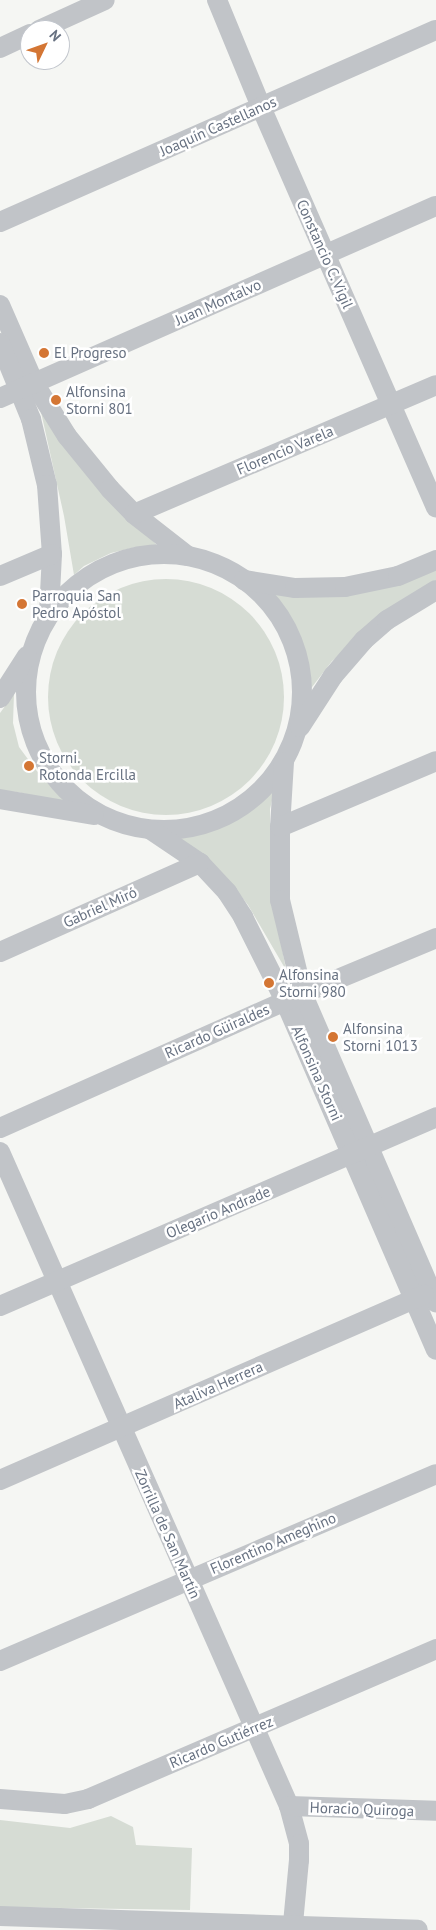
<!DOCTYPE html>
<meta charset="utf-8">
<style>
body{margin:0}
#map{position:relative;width:436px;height:1930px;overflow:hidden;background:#f5f6f3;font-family:"PT Sans",sans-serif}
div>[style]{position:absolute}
.green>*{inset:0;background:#d6dcd4}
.round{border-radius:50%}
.minor>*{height:20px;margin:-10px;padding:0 10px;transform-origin:10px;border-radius:10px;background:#c1c4c8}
.minor>.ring{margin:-10px;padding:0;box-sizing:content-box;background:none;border:20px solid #c1c4c8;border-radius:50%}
.dots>*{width:14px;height:14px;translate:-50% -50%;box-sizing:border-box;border:2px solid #fff;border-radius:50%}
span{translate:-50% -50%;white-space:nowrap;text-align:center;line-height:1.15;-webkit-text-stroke:5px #fff;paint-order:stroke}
.street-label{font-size:15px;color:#677181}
.poi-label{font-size:15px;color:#677181}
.left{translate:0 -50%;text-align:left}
.north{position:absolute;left:20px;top:20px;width:50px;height:50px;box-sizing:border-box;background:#fff;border:1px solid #c2c6cd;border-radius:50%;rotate:48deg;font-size:14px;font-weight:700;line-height:20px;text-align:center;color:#677181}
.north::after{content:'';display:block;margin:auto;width:18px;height:22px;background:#d47634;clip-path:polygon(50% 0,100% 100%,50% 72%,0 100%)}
</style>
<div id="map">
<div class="green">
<div style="clip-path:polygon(39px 403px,99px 488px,159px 547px,136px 547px,111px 553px,84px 566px,74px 575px,64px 516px)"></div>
<div style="clip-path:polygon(436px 568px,436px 581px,332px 661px,309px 691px,306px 658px,289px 621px,265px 587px)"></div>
<div class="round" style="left:48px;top:579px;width:236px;height:236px"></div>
<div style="clip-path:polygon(14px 694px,13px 723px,19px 747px,36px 770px,68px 803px,17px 792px,0 791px,0 713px)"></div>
<div style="clip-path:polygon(276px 784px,270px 809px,270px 882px,286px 970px,248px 905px,226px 877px,168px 833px,187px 834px,207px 831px,225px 823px,256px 804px)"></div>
<div style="clip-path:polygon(111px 1816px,133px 1827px,136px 1845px,192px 1848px,190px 1910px,0 1907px,0 1820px,70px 1828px)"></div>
</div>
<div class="minor">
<div style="left:217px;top:0;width:116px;rotate:67.6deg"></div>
<div style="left:261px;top:107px;width:437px;rotate:66.4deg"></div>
<div style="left:39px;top:30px;width:72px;rotate:-24.4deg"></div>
<div style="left:0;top:48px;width:33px;rotate:-25deg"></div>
<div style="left:0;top:222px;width:476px;rotate:-23.8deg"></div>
<div style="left:0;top:305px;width:85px;rotate:66.4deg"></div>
<div style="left:34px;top:383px;width:62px;rotate:58.1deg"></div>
<div style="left:67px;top:436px;width:68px;rotate:50.9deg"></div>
<div style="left:110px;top:489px;width:35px;rotate:46deg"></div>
<div style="left:134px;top:514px;width:68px;rotate:37.9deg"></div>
<div style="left:0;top:343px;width:82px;rotate:67.8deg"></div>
<div style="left:31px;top:419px;width:68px;rotate:76.4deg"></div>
<div style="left:47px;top:485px;width:69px;rotate:85.9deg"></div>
<div style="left:52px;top:554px;width:60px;rotate:92.9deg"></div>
<div style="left:0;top:398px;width:476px;rotate:-23.8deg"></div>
<div style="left:134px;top:514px;width:328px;rotate:-23.1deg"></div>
<div class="ring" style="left:26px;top:554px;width:256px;height:256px"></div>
<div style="left:0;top:576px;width:56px;rotate:-22.9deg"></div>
<div style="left:244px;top:580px;width:52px;rotate:8.9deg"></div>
<div style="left:295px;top:588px;width:50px;rotate:-1.1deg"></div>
<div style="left:345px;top:587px;width:54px;rotate:-11.7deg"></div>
<div style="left:398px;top:576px;width:41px;rotate:-22.8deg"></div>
<div style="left:0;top:698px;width:50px;rotate:-57.3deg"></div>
<div style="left:300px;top:727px;width:61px;rotate:-57.1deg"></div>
<div style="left:333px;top:676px;width:48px;rotate:-49.3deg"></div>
<div style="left:364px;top:640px;width:30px;rotate:-41deg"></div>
<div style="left:387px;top:620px;width:57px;rotate:-31.5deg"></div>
<div style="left:284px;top:762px;width:65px;rotate:93.5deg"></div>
<div style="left:280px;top:827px;width:73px;rotate:90deg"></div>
<div style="left:280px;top:900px;width:98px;rotate:76.4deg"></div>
<div style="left:303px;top:995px;width:335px;rotate:66.6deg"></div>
<div style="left:0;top:799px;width:95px;rotate:9.7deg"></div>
<div style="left:280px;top:827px;width:169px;rotate:-22.9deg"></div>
<div style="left:151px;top:830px;width:59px;rotate:34deg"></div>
<div style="left:200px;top:863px;width:40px;rotate:47deg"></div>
<div style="left:227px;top:892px;width:30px;rotate:57deg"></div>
<div style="left:243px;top:917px;width:94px;rotate:63.4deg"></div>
<div style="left:285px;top:1001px;width:380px;rotate:66.6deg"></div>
<div style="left:0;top:952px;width:219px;rotate:-24deg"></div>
<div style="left:0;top:1128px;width:312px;rotate:-24deg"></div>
<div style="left:285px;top:1001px;width:164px;rotate:-22.6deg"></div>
<div style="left:0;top:1152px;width:715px;rotate:66.16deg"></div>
<div style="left:289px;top:1806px;width:39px;rotate:75deg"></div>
<div style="left:299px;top:1844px;width:16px;rotate:90deg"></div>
<div style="left:299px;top:1860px;width:64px;rotate:95.4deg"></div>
<div style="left:0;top:1306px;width:475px;rotate:-23.4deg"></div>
<div style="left:0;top:1480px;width:463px;rotate:-23.6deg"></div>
<div style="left:0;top:1661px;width:474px;rotate:-23.2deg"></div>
<div style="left:0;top:1799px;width:65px;rotate:4.4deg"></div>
<div style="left:65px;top:1804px;width:24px;rotate:-12deg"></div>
<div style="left:88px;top:1799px;width:379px;rotate:-23.3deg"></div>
<div style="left:289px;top:1806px;width:147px;rotate:1.9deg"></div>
<div style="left:0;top:1916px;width:418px;rotate:1.9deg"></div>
</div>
<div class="dots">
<div style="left:44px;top:353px;background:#d47634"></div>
<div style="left:56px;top:400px;background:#d47634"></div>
<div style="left:22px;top:604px;background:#d47634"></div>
<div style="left:29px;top:766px;background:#d47634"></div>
<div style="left:269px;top:983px;background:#d47634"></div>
<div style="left:333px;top:1037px;background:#d47634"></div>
</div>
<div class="street-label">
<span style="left:218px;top:126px;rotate:-24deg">Joaquín Castellanos</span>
<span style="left:325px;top:254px;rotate:66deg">Constancio C. Vigil</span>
<span style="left:218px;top:302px;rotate:-24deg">Juan Montalvo</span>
<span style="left:285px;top:450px;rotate:-23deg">Florencio Varela</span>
<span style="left:100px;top:907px;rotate:-24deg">Gabriel Miró</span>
<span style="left:217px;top:1031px;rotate:-24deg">Ricardo Güiraldes</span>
<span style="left:317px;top:1073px;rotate:66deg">Alfonsina Storni</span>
<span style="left:218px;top:1212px;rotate:-23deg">Olegario Andrade</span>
<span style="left:218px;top:1385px;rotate:-24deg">Ataliva Herrera</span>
<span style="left:168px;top:1534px;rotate:66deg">Zorrilla de San Martín</span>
<span style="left:273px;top:1543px;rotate:-23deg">Florentino Ameghino</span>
<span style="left:221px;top:1742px;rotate:-23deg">Ricardo Gutiérrez</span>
<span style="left:362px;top:1809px;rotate:2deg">Horacio Quiroga</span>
</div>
<div class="poi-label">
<span class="left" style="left:54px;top:353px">El Progreso</span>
<span class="left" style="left:66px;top:400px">Alfonsina<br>Storni 801</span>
<span class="left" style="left:32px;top:604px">Parroquia San<br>Pedro Apóstol</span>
<span class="left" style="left:39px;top:766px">Storni.<br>Rotonda Ercilla</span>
<span class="left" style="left:279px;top:983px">Alfonsina<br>Storni 980</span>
<span class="left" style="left:343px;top:1037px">Alfonsina<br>Storni 1013</span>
</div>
<div class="north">N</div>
</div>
